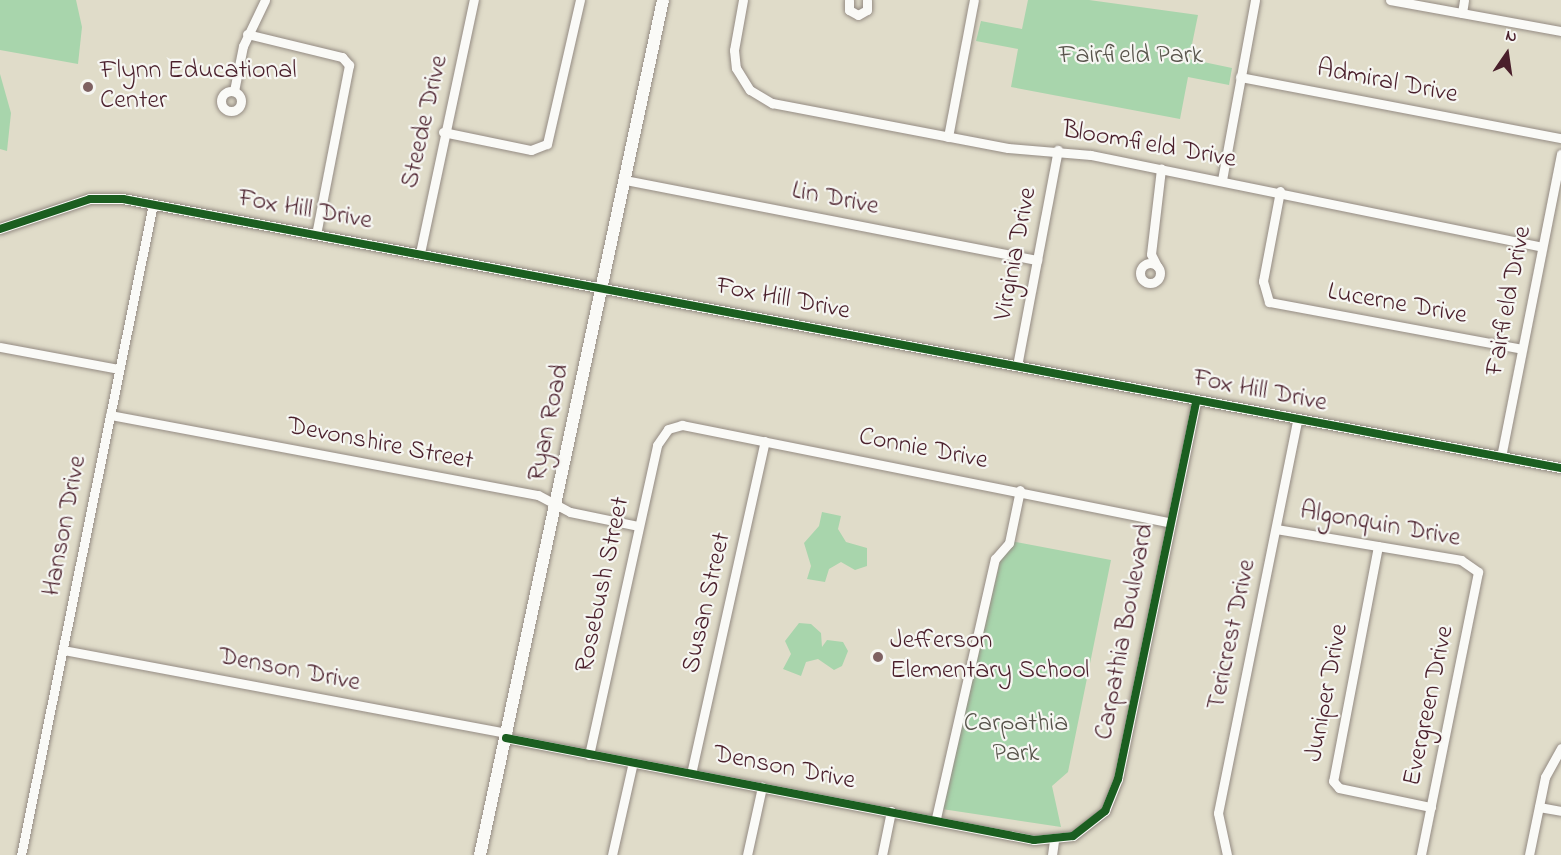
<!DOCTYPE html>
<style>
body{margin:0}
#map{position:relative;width:1561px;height:855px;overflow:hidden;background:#e0dcc9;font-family:"Indie Flower",sans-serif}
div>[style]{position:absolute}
.green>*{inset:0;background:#a8d5ac}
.roads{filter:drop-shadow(0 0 2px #948b83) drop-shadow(0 0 2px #948b83)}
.minor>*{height:9px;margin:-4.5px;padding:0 4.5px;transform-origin:4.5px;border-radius:4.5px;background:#fafaf7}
.minor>.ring{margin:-4.5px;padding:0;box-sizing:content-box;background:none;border:9px solid #fafaf7;border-radius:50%}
.tertiary>*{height:10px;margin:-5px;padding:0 5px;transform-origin:5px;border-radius:5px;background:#fafaf7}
.secondary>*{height:12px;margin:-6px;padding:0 6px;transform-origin:6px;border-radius:6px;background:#fafaf7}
.cycleway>*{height:8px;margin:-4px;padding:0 4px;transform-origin:4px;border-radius:4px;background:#1b5e20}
.dots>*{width:16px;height:16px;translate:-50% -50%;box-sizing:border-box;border:3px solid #f6f6f2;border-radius:50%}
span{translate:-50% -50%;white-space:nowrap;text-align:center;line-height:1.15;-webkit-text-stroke:4.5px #f6f6f2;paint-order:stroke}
.park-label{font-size:26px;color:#58544b}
.poi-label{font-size:26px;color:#4a1f2b}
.left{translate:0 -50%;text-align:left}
.street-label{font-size:26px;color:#4a1f2b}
.north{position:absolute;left:1477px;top:24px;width:60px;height:60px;-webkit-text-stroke:4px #f6f6f2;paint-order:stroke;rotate:13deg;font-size:16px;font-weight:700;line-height:24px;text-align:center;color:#4a1f2b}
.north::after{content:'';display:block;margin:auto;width:21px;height:27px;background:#4a1f2b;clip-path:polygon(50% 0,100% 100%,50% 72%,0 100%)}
</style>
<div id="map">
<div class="green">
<div style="clip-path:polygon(0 0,76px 0,82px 27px,78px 64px,0 50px)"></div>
<div style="clip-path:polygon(1028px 0,1089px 0,1198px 15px,1189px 59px,1232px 68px,1229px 85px,1188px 77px,1180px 119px,1011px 87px,1018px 49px,976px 41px,981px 21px,1022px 29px)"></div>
<div style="clip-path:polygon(0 74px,11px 113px,7px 151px,0 149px)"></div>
<div style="clip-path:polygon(822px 512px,841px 516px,838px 529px,846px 542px,867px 548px,867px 566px,855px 570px,841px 562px,829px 569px,825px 582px,807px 579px,811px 566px,804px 543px,819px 526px)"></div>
<div style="clip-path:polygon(1005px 540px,1111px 560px,1068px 772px,1052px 786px,1061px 827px,942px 809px)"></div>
<div style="clip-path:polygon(799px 623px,811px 624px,821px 633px,822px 647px,827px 640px,843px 642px,848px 651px,842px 666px,834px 670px,818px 659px,806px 662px,801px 676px,783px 669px,791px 654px,785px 641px)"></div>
</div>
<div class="roads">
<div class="minor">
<div style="left:743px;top:0;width:51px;rotate:100.2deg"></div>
<div style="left:734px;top:50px;width:18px;rotate:84deg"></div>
<div style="left:736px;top:68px;width:26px;rotate:58deg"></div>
<div style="left:750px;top:90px;width:26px;rotate:31deg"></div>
<div style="left:772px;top:103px;width:240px;rotate:10.8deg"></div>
<div style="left:1008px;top:148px;width:83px;rotate:4.8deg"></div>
<div style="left:1091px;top:155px;width:460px;rotate:11.5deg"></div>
<div style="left:849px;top:0;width:10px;rotate:90deg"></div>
<div style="left:849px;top:10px;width:10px;rotate:29deg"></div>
<div style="left:858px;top:15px;width:10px;rotate:-29deg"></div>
<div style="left:867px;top:10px;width:10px;rotate:-90deg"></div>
<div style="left:1390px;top:0;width:174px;rotate:10.3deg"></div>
<div style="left:1462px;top:13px;width:13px;rotate:-81deg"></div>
<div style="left:247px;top:34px;width:98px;rotate:13.6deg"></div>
<div style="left:342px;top:57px;width:11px;rotate:49deg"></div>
<div style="left:349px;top:65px;width:172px;rotate:101deg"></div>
<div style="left:1240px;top:77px;width:327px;rotate:10.8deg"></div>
<div style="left:234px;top:91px;width:46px;rotate:-78.7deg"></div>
<div style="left:243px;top:46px;width:51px;rotate:-64.4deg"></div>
<div class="ring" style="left:221px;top:91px;width:11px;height:11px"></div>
<div style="left:443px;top:132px;width:90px;rotate:11.6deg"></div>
<div style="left:531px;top:150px;width:17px;rotate:-21deg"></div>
<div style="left:547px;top:144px;width:148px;rotate:-77.1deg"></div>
<div style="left:948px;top:137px;width:139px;rotate:-79.3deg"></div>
<div style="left:625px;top:180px;width:420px;rotate:11deg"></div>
<div style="left:1222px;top:180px;width:183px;rotate:-79.6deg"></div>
<div style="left:1280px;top:191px;width:92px;rotate:100.7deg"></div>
<div style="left:1263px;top:281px;width:22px;rotate:74deg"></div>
<div style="left:1269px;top:302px;width:257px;rotate:10.5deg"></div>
<div style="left:420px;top:253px;width:259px;rotate:-78deg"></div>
<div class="ring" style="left:1140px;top:263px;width:11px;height:11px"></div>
<div style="left:1157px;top:266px;width:13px;rotate:-117deg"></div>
<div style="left:1151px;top:254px;width:86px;rotate:-83.3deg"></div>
<div style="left:0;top:347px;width:121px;rotate:10.5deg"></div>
<div style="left:1017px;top:366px;width:220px;rotate:-79.3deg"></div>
<div style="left:110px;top:415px;width:435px;rotate:10.6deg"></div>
<div style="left:538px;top:495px;width:36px;rotate:28deg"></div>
<div style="left:570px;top:512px;width:69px;rotate:11.6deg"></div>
<div style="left:1501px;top:457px;width:309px;rotate:-78.8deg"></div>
<div style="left:1276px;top:529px;width:188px;rotate:9.5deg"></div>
<div style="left:1461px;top:560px;width:21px;rotate:35deg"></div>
<div style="left:1478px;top:572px;width:289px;rotate:101.4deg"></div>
<div style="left:1378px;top:546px;width:239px;rotate:100.8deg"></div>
<div style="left:1333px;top:781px;width:9px;rotate:49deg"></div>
<div style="left:1339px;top:788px;width:94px;rotate:11.7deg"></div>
<div style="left:63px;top:650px;width:452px;rotate:10.6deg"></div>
<div style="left:506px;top:738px;width:538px;rotate:10.93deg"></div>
<div style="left:1034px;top:840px;width:39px;rotate:-6deg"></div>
<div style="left:1073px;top:836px;width:41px;rotate:-38deg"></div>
<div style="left:1105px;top:811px;width:35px;rotate:-68deg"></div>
<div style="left:1118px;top:779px;width:386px;rotate:-78.3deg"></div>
<div style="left:589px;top:755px;width:317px;rotate:-77.6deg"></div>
<div style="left:657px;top:445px;width:19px;rotate:-55deg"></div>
<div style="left:668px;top:429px;width:15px;rotate:-16deg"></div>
<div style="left:682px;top:425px;width:497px;rotate:11.3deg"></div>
<div style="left:691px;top:774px;width:341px;rotate:-77.5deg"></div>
<div style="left:1539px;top:807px;width:22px;rotate:10deg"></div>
<div style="left:936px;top:818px;width:266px;rotate:-77.2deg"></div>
<div style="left:995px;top:559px;width:21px;rotate:-49deg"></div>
<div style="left:1009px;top:543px;width:54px;rotate:-78.3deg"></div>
<div style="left:21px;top:855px;width:664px;rotate:-78.54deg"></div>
<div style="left:612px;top:855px;width:91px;rotate:-77.3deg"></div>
<div style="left:747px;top:855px;width:70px;rotate:-77.6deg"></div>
<div style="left:882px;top:855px;width:45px;rotate:-78.4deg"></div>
<div style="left:1052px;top:855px;width:14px;rotate:-82deg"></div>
<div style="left:1227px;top:855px;width:43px;rotate:-102.1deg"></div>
<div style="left:1218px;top:813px;width:399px;rotate:-78.6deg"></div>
<div style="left:1529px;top:855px;width:80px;rotate:-78.4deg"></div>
<div style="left:1545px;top:777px;width:33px;rotate:-61deg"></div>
</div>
<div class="tertiary">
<div style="left:0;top:229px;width:95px;rotate:-18.4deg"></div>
<div style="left:90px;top:199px;width:33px"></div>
<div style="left:123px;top:199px;width:1463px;rotate:10.6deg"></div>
</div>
<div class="secondary">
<div style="left:480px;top:855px;width:874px;rotate:-77.92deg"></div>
</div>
</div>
<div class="cycleway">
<div style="left:0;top:229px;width:95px;rotate:-18.4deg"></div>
<div style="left:90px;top:199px;width:33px"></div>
<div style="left:123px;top:199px;width:1463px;rotate:10.6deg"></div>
<div style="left:506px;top:738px;width:538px;rotate:10.93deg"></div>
<div style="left:1034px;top:840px;width:39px;rotate:-6deg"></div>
<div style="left:1073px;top:836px;width:41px;rotate:-38deg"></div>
<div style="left:1105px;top:811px;width:35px;rotate:-68deg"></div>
<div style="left:1118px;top:779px;width:386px;rotate:-78.3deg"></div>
</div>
<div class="dots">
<div style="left:88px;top:87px;background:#7e6162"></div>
<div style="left:878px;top:657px;background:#7e6162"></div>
</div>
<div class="park-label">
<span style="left:1131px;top:57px">Fairfield Park</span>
<span style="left:1016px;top:740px">Carpathia<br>Park</span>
</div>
<div class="poi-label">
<span class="left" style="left:100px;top:87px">Flynn Educational<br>Center</span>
<span class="left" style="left:890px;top:657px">Jefferson<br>Elementary School</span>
</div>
<div class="street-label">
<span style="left:1387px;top:83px;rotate:11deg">Admiral Drive</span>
<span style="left:426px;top:122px;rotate:-77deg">Steede Drive</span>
<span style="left:1149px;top:146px;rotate:10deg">Bloomfield Drive</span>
<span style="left:835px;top:200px;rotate:11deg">Lin Drive</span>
<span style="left:305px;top:211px;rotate:10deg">Fox Hill Drive</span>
<span style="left:1017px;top:254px;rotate:-79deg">Virginia Drive</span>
<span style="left:783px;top:300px;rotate:11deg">Fox Hill Drive</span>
<span style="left:1510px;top:301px;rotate:-79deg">Fairfield Drive</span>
<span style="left:1397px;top:305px;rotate:10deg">Lucerne Drive</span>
<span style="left:1260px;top:392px;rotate:11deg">Fox Hill Drive</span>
<span style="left:550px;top:423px;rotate:-78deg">Ryan Road</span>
<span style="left:380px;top:445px;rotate:11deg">Devonshire Street</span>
<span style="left:923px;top:450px;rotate:11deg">Connie Drive</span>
<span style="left:66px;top:526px;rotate:-79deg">Hanson Drive</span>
<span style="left:1380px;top:526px;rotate:10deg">Algonquin Drive</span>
<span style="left:604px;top:585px;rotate:-78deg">Rosebush Street</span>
<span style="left:708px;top:603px;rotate:-77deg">Susan Street</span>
<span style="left:1126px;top:632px;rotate:-79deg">Carpathia Boulevard</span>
<span style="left:1233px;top:635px;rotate:-78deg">Tericrest Drive</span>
<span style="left:289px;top:671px;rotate:11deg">Denson Drive</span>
<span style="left:1328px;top:693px;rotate:-79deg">Juniper Drive</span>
<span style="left:1430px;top:706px;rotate:-78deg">Evergreen Drive</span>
<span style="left:784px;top:769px;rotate:11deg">Denson Drive</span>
</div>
<div class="north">N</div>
</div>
